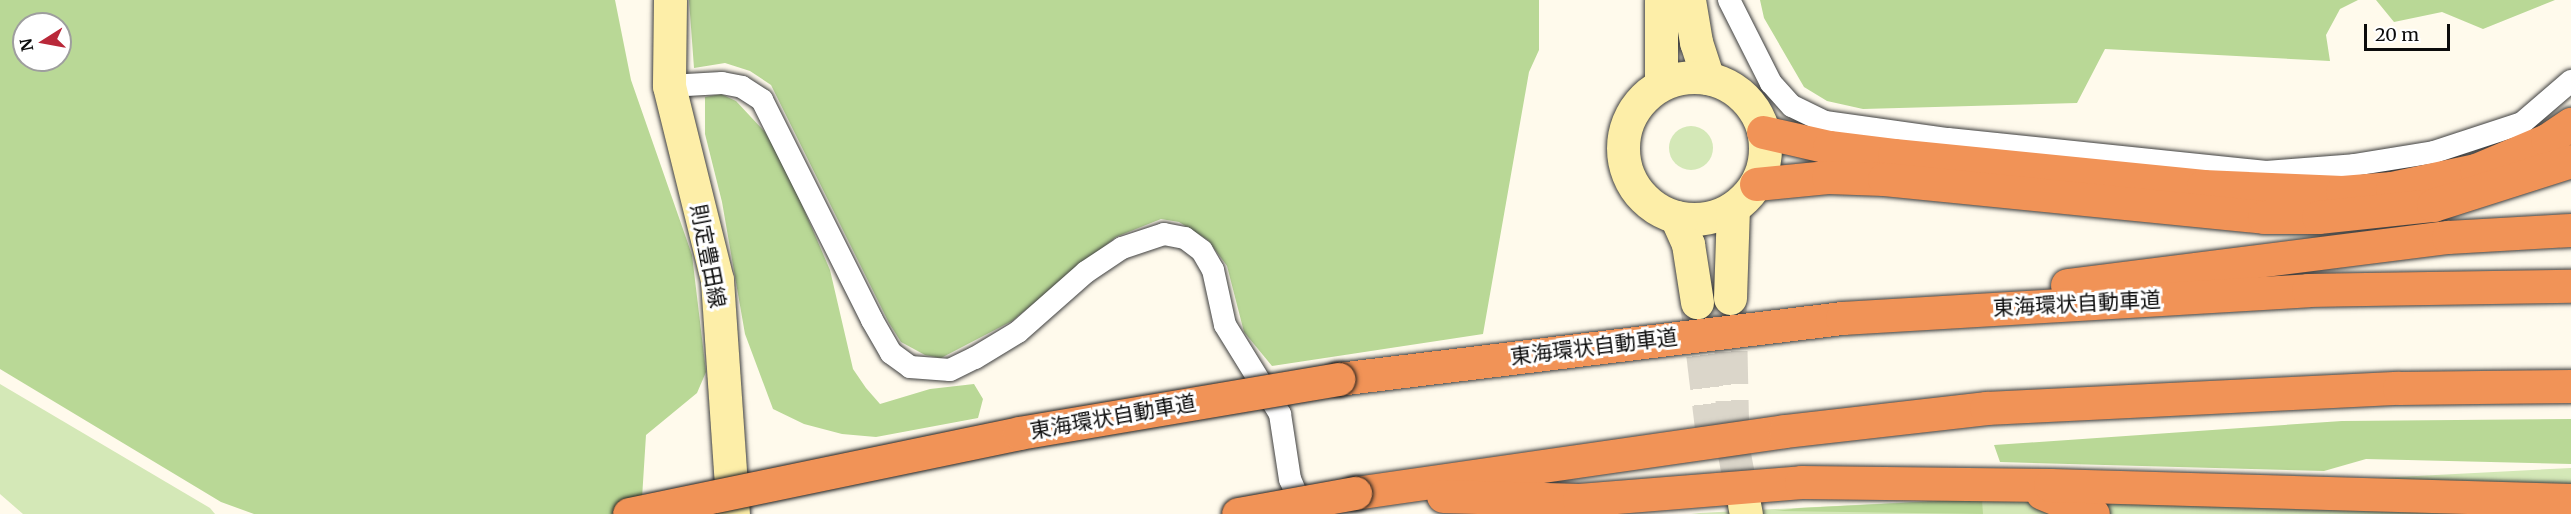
<!DOCTYPE html>
<meta charset="utf-8">
<style>
body{margin:0}
#map{position:relative;width:2571px;height:514px;overflow:hidden;background:#fffaec;font-family:Merriweather,"Noto Sans JP",serif}
div>[style]{position:absolute}
.green>*{inset:0;background:#d4e8b7}
.round{border-radius:50%}
.forest>*{inset:0;background:#b9d896}
.secondary-tunnel>*{height:33px;margin-top:-16.5px;transform-origin:0;background:repeating-linear-gradient(90deg,#dbd6ca 0 33px,transparent 0 49px)}
.roads{filter:drop-shadow(0 0 2px #3f3f3f) drop-shadow(0 0 2px #3f3f3f)}
.street>*{height:22px;margin:-11px;padding:0 11px;transform-origin:11px;border-radius:11px;background:#fff}
.secondary>*{height:33px;margin:-16.5px;padding:0 16.5px;transform-origin:16.5px;border-radius:16.5px;background:#fdeea8}
.secondary>.ring{margin:-16.5px;padding:0;box-sizing:content-box;background:none;border:33px solid #fdeea8;border-radius:50%}
.highway>*{height:33px;margin:-16.5px;padding:0 16.5px;transform-origin:16.5px;border-radius:16.5px;background:#f19357}
.bridges{filter:drop-shadow(0 0 2px #1d1d1d) drop-shadow(0 0 2px #1d1d1d)}
.highway-bridge>*{height:33px;margin:-16.5px;padding:0 16.5px;transform-origin:16.5px;border-radius:16.5px;background:#f19357}
span{translate:-50% -50%;white-space:nowrap;text-align:center;line-height:1.15;-webkit-text-stroke:6px #fff;paint-order:stroke}
.street-label{font-size:21px;color:#0c0c0c}
.north{position:absolute;left:12px;top:12px;width:60px;height:60px;box-sizing:border-box;background:#fff;border:2px solid #9e9e9e;border-radius:50%;rotate:259deg;font-size:16px;font-weight:700;line-height:24px;text-align:center;color:#0c0c0c}
.north::after{content:'';display:block;margin:auto;width:21px;height:27px;background:#b92839;clip-path:polygon(50% 0,100% 100%,50% 72%,0 100%)}
.scale{position:absolute;left:2364px;top:24px;width:86px;height:27px;box-sizing:border-box;border:3px solid #0c0c0c;border-top:0;padding-left:8px;font-size:18px;line-height:21px;white-space:nowrap;color:#0c0c0c;-webkit-text-stroke:4px #fff;paint-order:stroke}
</style>
<div id="map">
<div class="green">
<div class="round" style="left:1669px;top:126px;width:44px;height:44px"></div>
<div style="clip-path:polygon(0 384px,210px 508px,215px 514px,23px 514px,0 494px)"></div>
<div style="clip-path:polygon(2571px 468px,2571px 514px,1691px 514px,1700px 513px)"></div>
</div>
<div class="forest">
<div style="clip-path:polygon(evenodd,0 0,615px 0,631px 80px,692px 255px,706px 372px,697px 393px,646px 435px,641px 514px,254px 514px,221px 502px,0 369px,0 0,24px 24px,60px 24px,60px 60px,24px 60px,24px 24px)"></div>
<div style="clip-path:polygon(689px 0,1539px 0,1539px 50px,1529px 72px,1483px 334px,1272px 366px,1244px 332px,1227px 266px,1208px 240px,1179px 222px,1161px 219px,1116px 237px,1012px 321px,941px 358px,925px 355px,901px 342px,889px 323px,771px 85px,750px 71px,725px 63px,694px 68px)"></div>
<div style="clip-path:polygon(1760px 0,2358px 0,2340px 9px,2326px 35px,2330px 61px,2105px 49px,2077px 103px,1863px 109px,1827px 101px,1804px 87px,1764px 18px)"></div>
<div style="clip-path:polygon(2376px 0,2555px 0,2483px 29px,2442px 12px,2394px 22px)"></div>
<div style="clip-path:polygon(721px 94px,736px 101px,765px 132px,787px 170px,830px 270px,853px 369px,866px 388px,880px 404px,930px 389px,974px 384px,983px 399px,978px 418px,876px 437px,842px 434px,804px 424px,773px 409px,745px 334px,722px 202px,705px 134px,705px 97px)"></div>
<div style="clip-path:polygon(2571px 419px,2571px 464px,2366px 459px,2324px 471px,2000px 462px,1994px 445px,2342px 421px)"></div>
<div style="clip-path:polygon(1982px 499px,1983px 514px,1775px 511px,1800px 508px)"></div>
</div>
<div class="secondary-tunnel">
<div style="left:1730px;top:302px;width:144px;rotate:88.8deg"></div>
<div style="left:1733px;top:446px;width:59px;rotate:79.3deg"></div>
<div style="left:1697px;top:306px;width:144px;rotate:83.2deg"></div>
</div>
<div class="roads">
<div class="street">
<div style="left:1729px;top:0;width:93px;rotate:63.2deg"></div>
<div style="left:1771px;top:83px;width:31px;rotate:48deg"></div>
<div style="left:1792px;top:106px;width:37px;rotate:26deg"></div>
<div style="left:1825px;top:122px;width:124px;rotate:7.9deg"></div>
<div style="left:1948px;top:139px;width:320px;rotate:5.9deg"></div>
<div style="left:2266px;top:172px;width:88px;rotate:-4.5deg"></div>
<div style="left:2354px;top:165px;width:81px;rotate:-9.2deg"></div>
<div style="left:2434px;top:152px;width:93px;rotate:-18.2deg"></div>
<div style="left:2522px;top:123px;width:65px;rotate:-40.6deg"></div>
<div style="left:669px;top:86px;width:53px;rotate:-3.2deg"></div>
<div style="left:722px;top:83px;width:20px;rotate:11deg"></div>
<div style="left:742px;top:87px;width:24px;rotate:33deg"></div>
<div style="left:762px;top:100px;width:246px;rotate:63.4deg"></div>
<div style="left:872px;top:320px;width:38px;rotate:60deg"></div>
<div style="left:891px;top:353px;width:24px;rotate:36deg"></div>
<div style="left:910px;top:367px;width:40px;rotate:4.3deg"></div>
<div style="left:950px;top:370px;width:28px;rotate:-26deg"></div>
<div style="left:975px;top:358px;width:50px;rotate:-31.2deg"></div>
<div style="left:1018px;top:332px;width:91px;rotate:-41.4deg"></div>
<div style="left:1086px;top:272px;width:43px;rotate:-33.7deg"></div>
<div style="left:1122px;top:248px;width:44px;rotate:-18.4deg"></div>
<div style="left:1164px;top:234px;width:21px;rotate:11deg"></div>
<div style="left:1185px;top:238px;width:21px;rotate:37deg"></div>
<div style="left:1202px;top:251px;width:22px;rotate:60deg"></div>
<div style="left:1213px;top:270px;width:56px;rotate:77.7deg"></div>
<div style="left:1225px;top:325px;width:105px;rotate:58.3deg"></div>
<div style="left:1280px;top:414px;width:66px;rotate:81.3deg"></div>
<div style="left:1290px;top:479px;width:38px;rotate:67deg"></div>
</div>
<div class="secondary">
<div style="left:670px;top:0;width:86px;rotate:90.7deg"></div>
<div style="left:669px;top:86px;width:200px;rotate:76.1deg"></div>
<div style="left:717px;top:280px;width:235px;rotate:86.1deg"></div>
<div style="left:1661px;top:0;width:84px;rotate:90deg"></div>
<div style="left:1689px;top:0;width:43px;rotate:80.5deg"></div>
<div style="left:1696px;top:42px;width:38px;rotate:72deg"></div>
<div class="ring" style="left:1623px;top:77px;width:109px;height:109px"></div>
<div style="left:1676px;top:217px;width:30px;rotate:66deg"></div>
<div style="left:1688px;top:244px;width:59px;rotate:81.2deg"></div>
<div style="left:1730px;top:298px;width:90px;rotate:-88.1deg"></div>
<div style="left:1744px;top:504px;width:10px;rotate:79deg"></div>
</div>
<div class="highway">
<div style="left:1763px;top:132px;width:68px;rotate:12.8deg"></div>
<div style="left:1829px;top:147px;width:65px;rotate:7deg"></div>
<div style="left:1894px;top:155px;width:311px;rotate:5.7deg"></div>
<div style="left:2203px;top:186px;width:139px;rotate:2.5deg"></div>
<div style="left:2342px;top:192px;width:50px;rotate:-4.6deg"></div>
<div style="left:2392px;top:188px;width:86px;rotate:-12.1deg"></div>
<div style="left:2476px;top:170px;width:77px;rotate:-22.9deg"></div>
<div style="left:2547px;top:140px;width:29px;rotate:-34deg"></div>
<div style="left:1756px;top:184px;width:72px;rotate:-5.6deg"></div>
<div style="left:1828px;top:177px;width:56px;rotate:2deg"></div>
<div style="left:1884px;top:179px;width:382px;rotate:5.7deg"></div>
<div style="left:2264px;top:217px;width:54px"></div>
<div style="left:2318px;top:217px;width:116px;rotate:-6deg"></div>
<div style="left:2433px;top:205px;width:145px;rotate:-17.7deg"></div>
<div style="left:2067px;top:285px;width:384px;rotate:-7.2deg"></div>
<div style="left:2448px;top:237px;width:123px;rotate:-3.3deg"></div>
<div style="left:1338px;top:379px;width:508px;rotate:-6.9deg"></div>
<div style="left:1842px;top:318px;width:467px;rotate:-3.4deg"></div>
<div style="left:2308px;top:290px;width:263px;rotate:-0.9deg"></div>
<div style="left:1355px;top:493px;width:434px;rotate:-8.2deg"></div>
<div style="left:1785px;top:431px;width:202px;rotate:-6.5deg"></div>
<div style="left:1986px;top:408px;width:413px;rotate:-2.8deg"></div>
<div style="left:2399px;top:388px;width:172px;rotate:-0.7deg"></div>
<div style="left:2042px;top:493px;width:55px;rotate:22.4deg"></div>
<div style="left:1443px;top:496px;width:136px;rotate:1.7deg"></div>
<div style="left:1579px;top:500px;width:223px;rotate:-4.6deg"></div>
<div style="left:1801px;top:482px;width:249px;rotate:0.7deg"></div>
<div style="left:2050px;top:485px;width:521px;rotate:1.65deg"></div>
</div>
</div>
<div class="bridges">
<div class="highway-bridge">
<div style="left:629px;top:514px;width:398px;rotate:-11.7deg"></div>
<div style="left:1019px;top:433px;width:324px;rotate:-9.6deg"></div>
<div style="left:1238px;top:514px;width:119px;rotate:-10.2deg"></div>
</div>
</div>
<div class="street-label">
<span style="left:708px;top:256px;rotate:79deg">則定豊田線</span>
<span style="left:2077px;top:304px;rotate:-3deg">東海環状自動車道</span>
<span style="left:1594px;top:347px;rotate:-7deg">東海環状自動車道</span>
<span style="left:1113px;top:417px;rotate:-10deg">東海環状自動車道</span>
</div>
<div class="north">N</div>
<div class="scale">20 m</div>
</div>
